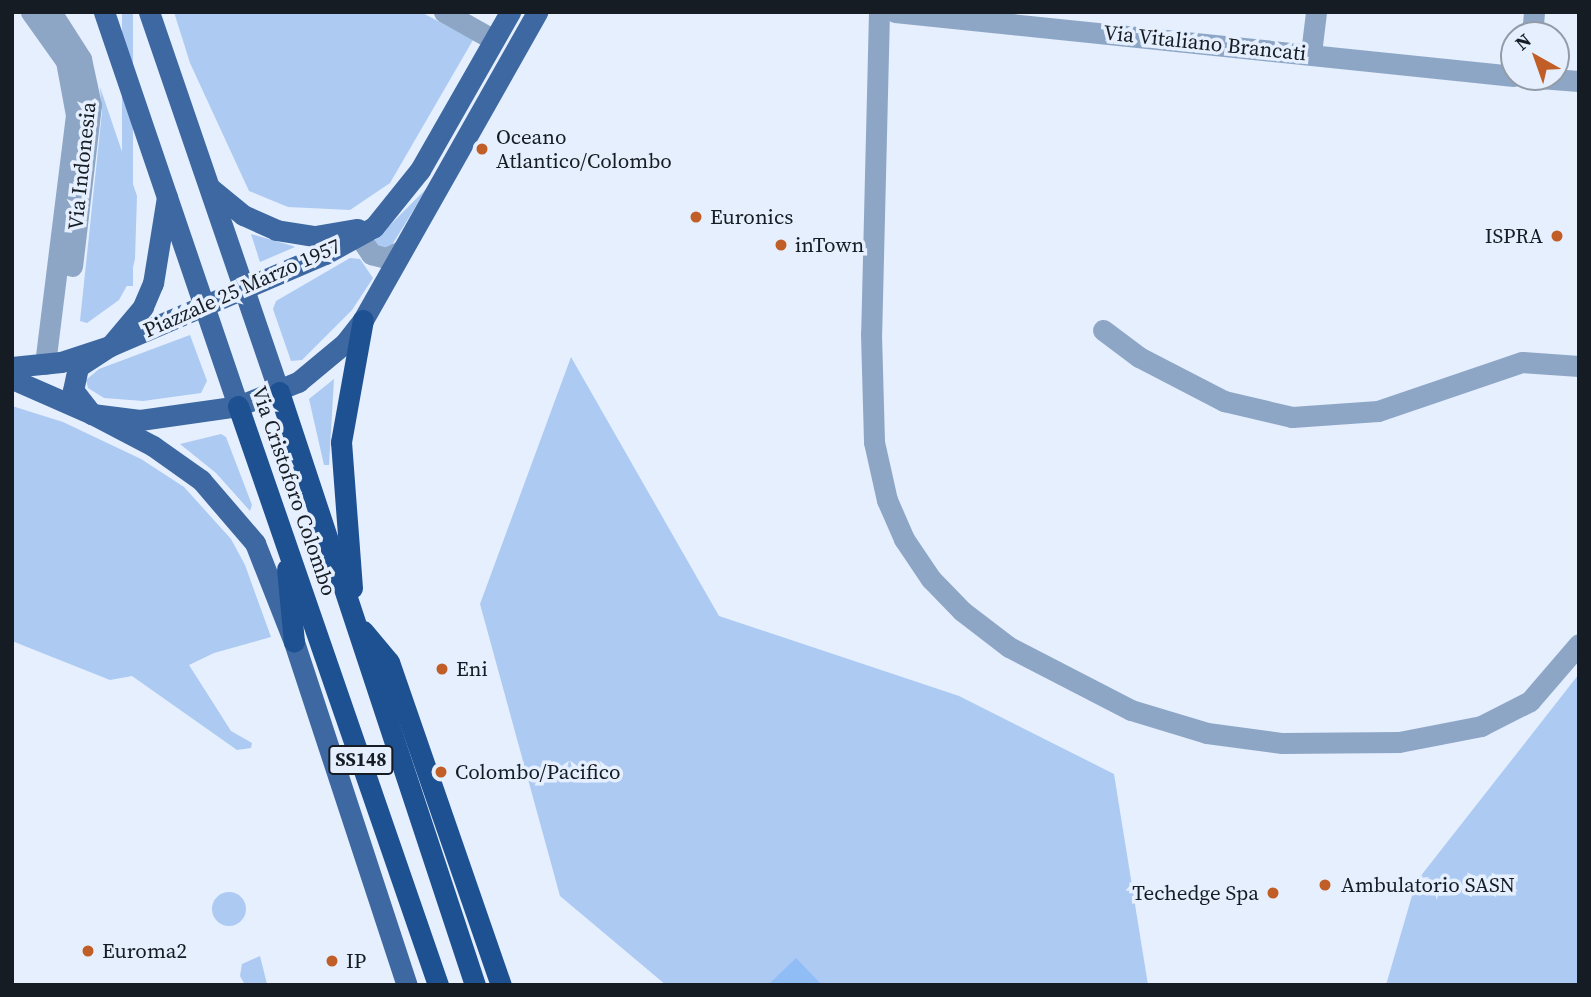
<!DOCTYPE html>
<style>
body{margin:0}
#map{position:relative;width:1591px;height:997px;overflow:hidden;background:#e5effd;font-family:"Source Serif 4",serif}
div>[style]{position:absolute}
.green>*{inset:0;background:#adcaf3;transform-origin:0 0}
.round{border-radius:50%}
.water>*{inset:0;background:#91bdf7}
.minor>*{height:21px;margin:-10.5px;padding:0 10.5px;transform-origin:10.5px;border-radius:10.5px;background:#8ea6c6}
.major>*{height:21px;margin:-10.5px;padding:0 10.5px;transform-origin:10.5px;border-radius:10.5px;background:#3e68a1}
.highway>*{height:21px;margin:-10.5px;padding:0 10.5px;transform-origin:10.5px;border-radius:10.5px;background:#1e5192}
.dots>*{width:19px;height:19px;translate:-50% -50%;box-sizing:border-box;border:4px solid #e5effd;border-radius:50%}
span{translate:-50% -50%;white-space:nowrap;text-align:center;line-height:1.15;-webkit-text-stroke:7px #e5effd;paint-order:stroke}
.shield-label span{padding:2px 5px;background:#e5effd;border:2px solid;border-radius:5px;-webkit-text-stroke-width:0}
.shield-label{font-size:19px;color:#161c24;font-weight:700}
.street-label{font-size:21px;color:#161c24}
.poi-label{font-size:21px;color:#161c24}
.left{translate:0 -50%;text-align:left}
.right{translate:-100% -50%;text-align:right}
.frame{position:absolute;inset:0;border:14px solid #161c24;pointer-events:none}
.north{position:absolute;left:1500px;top:21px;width:70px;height:70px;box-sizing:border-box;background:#e5effd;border:2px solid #929ba6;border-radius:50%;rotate:320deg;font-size:19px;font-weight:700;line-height:28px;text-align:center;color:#161c24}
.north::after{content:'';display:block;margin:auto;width:24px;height:32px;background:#c15e27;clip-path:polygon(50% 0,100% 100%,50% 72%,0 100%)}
</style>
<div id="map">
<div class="green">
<div style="left:122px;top:12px;width:11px;height:274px"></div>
<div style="clip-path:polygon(174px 12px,421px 12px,473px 40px,390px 183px,350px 210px,288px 207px,249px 191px,190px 63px)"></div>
<div style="clip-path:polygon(100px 87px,137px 196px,135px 259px,130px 280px,119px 300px,87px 323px,80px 321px,102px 112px)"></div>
<div style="clip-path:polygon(427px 188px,389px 250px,377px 247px,373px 242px)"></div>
<div style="clip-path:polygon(251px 234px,293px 246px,295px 247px,260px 262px)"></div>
<div style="clip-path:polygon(350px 258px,360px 259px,373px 278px,352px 310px,302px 360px,291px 361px,273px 309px,276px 301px)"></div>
<div style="clip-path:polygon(190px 335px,207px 381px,201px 393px,143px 401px,104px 398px,88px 388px,86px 380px,99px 369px)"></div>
<div style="clip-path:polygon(571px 357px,719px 616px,959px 696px,1114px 774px,1148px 985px,666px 985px,560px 896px,480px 604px)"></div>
<div style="clip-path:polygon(334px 379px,329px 465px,324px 465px,309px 399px)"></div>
<div style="clip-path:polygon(12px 406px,63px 422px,141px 459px,184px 487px,231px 539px,245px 565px,271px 637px,214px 653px,189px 665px,231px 731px,252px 743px,251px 748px,237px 750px,132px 676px,110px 680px,12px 641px)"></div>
<div style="clip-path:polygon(221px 434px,226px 437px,252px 505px,250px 511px,216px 473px,180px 444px)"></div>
<div style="clip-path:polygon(1579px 674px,1579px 985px,1386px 985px,1416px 882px)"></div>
<div class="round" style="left:212px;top:892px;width:34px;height:34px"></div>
<div style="clip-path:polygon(260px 956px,267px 984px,245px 985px,240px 976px,242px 964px)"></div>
</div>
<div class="water">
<div style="clip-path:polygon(796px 958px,822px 985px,768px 985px)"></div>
</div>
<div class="minor">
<div style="left:31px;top:12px;width:60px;rotate:54.5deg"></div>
<div style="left:66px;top:61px;width:55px;rotate:79.5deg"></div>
<div style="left:76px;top:115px;width:251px;rotate:97.1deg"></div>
<div style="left:51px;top:12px;width:56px;rotate:57.4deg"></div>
<div style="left:81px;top:59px;width:47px;rotate:77.7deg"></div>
<div style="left:91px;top:105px;width:162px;rotate:96.7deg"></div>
<div style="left:444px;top:12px;width:57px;rotate:29.2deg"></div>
<div style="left:879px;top:12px;width:322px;rotate:91.4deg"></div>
<div style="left:871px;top:334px;width:108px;rotate:88.4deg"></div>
<div style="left:874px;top:442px;width:59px;rotate:77.4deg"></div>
<div style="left:887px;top:500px;width:43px;rotate:66.4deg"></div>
<div style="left:904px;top:539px;width:48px;rotate:56deg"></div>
<div style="left:931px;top:579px;width:45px;rotate:45.9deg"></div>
<div style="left:962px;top:611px;width:59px;rotate:37.5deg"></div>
<div style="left:1009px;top:647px;width:137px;rotate:27.3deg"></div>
<div style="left:1131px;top:710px;width:79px;rotate:16.8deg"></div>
<div style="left:1207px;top:733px;width:76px;rotate:7.6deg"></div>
<div style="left:1282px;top:743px;width:117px;rotate:-0.5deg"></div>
<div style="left:1399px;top:742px;width:84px;rotate:-11deg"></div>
<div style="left:1481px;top:726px;width:55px;rotate:-27deg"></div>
<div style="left:1530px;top:701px;width:75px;rotate:-49.3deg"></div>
<div style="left:895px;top:12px;width:622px;rotate:5.9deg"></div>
<div style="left:1532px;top:35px;width:23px;rotate:-85deg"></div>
<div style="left:1311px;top:53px;width:41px;rotate:-83deg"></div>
<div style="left:1526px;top:77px;width:53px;rotate:4.3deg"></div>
<div style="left:359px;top:236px;width:22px;rotate:56deg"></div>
<div style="left:371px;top:254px;width:16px;rotate:15deg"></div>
<div style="left:386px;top:258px;width:17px;rotate:-25deg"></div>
<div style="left:1103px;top:330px;width:45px;rotate:36.9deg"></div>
<div style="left:1139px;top:357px;width:96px;rotate:27.4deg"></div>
<div style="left:1224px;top:401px;width:70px;rotate:13.2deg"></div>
<div style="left:1292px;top:417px;width:86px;rotate:-4deg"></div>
<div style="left:1378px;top:411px;width:152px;rotate:-18.8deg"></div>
<div style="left:1522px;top:362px;width:57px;rotate:4deg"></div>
</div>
<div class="major">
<div style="left:104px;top:12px;width:416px;rotate:71.2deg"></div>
<div style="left:149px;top:12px;width:402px;rotate:71.1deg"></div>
<div style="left:210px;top:188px;width:43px;rotate:39.3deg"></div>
<div style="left:243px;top:215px;width:36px;rotate:24deg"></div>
<div style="left:276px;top:230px;width:39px;rotate:9deg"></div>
<div style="left:315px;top:236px;width:43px;rotate:-9.5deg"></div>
<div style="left:167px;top:197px;width:87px;rotate:99.2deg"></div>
<div style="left:153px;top:283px;width:26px;rotate:113deg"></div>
<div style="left:143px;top:307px;width:51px;rotate:130.2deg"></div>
<div style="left:110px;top:346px;width:38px;rotate:147deg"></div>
<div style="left:78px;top:367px;width:24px;rotate:102deg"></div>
<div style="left:73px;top:390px;width:31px;rotate:52deg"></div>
<div style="left:92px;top:414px;width:69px;rotate:27.7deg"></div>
<div style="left:153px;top:446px;width:59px;rotate:35.3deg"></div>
<div style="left:201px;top:480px;width:83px;rotate:49.4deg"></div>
<div style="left:255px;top:543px;width:106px;rotate:68.5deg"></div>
<div style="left:294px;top:642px;width:361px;rotate:71.8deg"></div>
<div style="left:12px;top:367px;width:49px;rotate:-5.8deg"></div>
<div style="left:61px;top:362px;width:52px;rotate:-18.1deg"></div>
<div style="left:110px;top:346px;width:234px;rotate:-23.2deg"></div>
<div style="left:325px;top:254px;width:56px;rotate:-28.9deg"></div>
<div style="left:374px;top:227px;width:73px;rotate:-51.1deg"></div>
<div style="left:420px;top:170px;width:182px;rotate:-60.3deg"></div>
<div style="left:12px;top:379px;width:87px;rotate:23.6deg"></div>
<div style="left:92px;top:414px;width:48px;rotate:7.1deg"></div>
<div style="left:140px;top:420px;width:99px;rotate:-8.1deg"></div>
<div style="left:238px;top:406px;width:65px;rotate:-21.8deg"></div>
<div style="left:298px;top:382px;width:61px;rotate:-39.7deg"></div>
<div style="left:345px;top:343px;width:29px;rotate:-52deg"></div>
<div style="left:363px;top:320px;width:354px;rotate:-60.5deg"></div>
</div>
<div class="highway">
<div style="left:279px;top:392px;width:625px;rotate:71.71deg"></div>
<div style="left:238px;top:406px;width:613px;rotate:70.94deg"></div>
<div style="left:287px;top:569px;width:73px;rotate:84.5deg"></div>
<div style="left:352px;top:588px;width:146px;rotate:-94.3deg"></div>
<div style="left:341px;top:442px;width:124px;rotate:-79.8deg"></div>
<div style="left:363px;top:631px;width:40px;rotate:50deg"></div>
<div style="left:389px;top:662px;width:342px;rotate:70.9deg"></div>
</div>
<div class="dots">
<div style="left:482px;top:149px;background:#c15e27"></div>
<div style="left:696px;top:217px;background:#c15e27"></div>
<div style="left:1557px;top:236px;background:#c15e27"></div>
<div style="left:781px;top:245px;background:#c15e27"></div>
<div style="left:442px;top:669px;background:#c15e27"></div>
<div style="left:441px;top:772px;background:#c15e27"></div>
<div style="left:1325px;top:885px;background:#c15e27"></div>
<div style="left:1273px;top:893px;background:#c15e27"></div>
<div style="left:88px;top:951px;background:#c15e27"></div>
<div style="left:332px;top:961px;background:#c15e27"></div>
</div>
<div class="shield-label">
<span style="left:361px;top:760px">SS148</span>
</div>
<div class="street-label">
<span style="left:1205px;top:43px;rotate:6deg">Via Vitaliano Brancati</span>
<span style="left:82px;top:166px;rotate:-84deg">Via Indonesia</span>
<span style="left:242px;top:288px;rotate:-24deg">Piazzale 25 Marzo 1957</span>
<span style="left:294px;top:491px;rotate:71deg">Via Cristoforo Colombo</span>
</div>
<div class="poi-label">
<span class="left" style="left:496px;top:149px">Oceano<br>Atlantico/Colombo</span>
<span class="left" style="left:710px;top:217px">Euronics</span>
<span class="right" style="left:1543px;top:236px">ISPRA</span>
<span class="left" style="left:795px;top:245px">inTown</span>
<span class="left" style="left:456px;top:669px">Eni</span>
<span class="left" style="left:455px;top:772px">Colombo/Pacifico</span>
<span class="left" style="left:1341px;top:885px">Ambulatorio SASN</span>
<span class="right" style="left:1259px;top:893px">Techedge Spa</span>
<span class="left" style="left:102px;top:951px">Euroma2</span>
<span class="left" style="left:346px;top:961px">IP</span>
</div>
<div class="frame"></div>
<div class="north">N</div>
</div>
